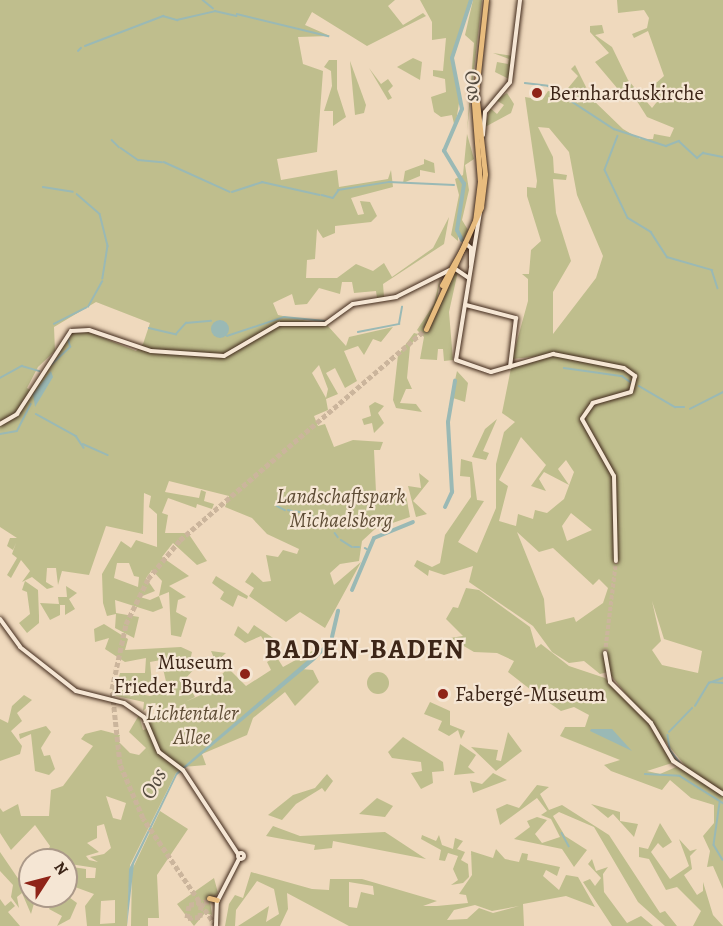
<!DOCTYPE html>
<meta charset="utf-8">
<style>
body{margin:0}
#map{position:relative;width:723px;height:926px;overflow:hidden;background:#efd9bd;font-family:Alegreya,serif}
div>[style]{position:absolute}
.green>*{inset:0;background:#bfbe8d}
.round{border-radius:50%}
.water>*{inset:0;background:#9ab9b5}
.stream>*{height:1.5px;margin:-0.75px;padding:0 0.75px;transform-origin:0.75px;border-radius:0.75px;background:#9ab9b5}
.river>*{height:4px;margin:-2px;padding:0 2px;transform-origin:2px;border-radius:2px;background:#9ab9b5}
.secondary-tunnel>*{height:4px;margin-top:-2px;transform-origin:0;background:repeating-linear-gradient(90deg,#cbb59c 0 4px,transparent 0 6px)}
.primary-tunnel>*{height:5px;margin-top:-2.5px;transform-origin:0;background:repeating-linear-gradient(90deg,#cbb59c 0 5px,transparent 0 7.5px)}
.roads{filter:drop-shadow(0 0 2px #3d2618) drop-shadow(0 0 2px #3d2618)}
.secondary>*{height:4px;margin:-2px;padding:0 2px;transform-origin:2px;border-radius:2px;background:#f5e6d4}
.secondary>.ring{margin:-2px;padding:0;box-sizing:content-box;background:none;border:4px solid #f5e6d4;border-radius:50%}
.primary>*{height:5px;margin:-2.5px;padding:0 2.5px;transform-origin:2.5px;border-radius:2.5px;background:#e8bc7e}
.dots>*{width:16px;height:16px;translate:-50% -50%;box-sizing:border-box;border:3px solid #f5e6d4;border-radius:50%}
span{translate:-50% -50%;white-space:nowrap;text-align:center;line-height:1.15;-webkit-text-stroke:4.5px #f5e6d4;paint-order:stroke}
.poi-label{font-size:21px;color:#3d2618}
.left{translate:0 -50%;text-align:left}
.right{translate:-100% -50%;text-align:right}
.park-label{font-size:21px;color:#5e4c35;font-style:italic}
.water-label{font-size:22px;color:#544b3f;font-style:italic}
.district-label{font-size:27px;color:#3d2618;font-weight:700;letter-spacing:1.5px}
.north{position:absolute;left:18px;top:848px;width:60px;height:60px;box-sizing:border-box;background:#f5e6d4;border:2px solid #ab9989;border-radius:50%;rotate:54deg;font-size:16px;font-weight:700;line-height:24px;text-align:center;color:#3d2618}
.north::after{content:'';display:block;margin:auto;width:21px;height:27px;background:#8f2418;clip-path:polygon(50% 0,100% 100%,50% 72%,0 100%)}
</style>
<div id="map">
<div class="green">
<div style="clip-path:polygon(evenodd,0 0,395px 0,388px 6px,403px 25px,423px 13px,426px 16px,367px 46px,312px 12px,305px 25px,330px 36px,298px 37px,303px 64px,323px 71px,317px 152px,277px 159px,281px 180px,337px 170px,339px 187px,388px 179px,391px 170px,393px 187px,351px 198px,358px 215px,364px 214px,360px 201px,370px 202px,377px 216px,371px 222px,335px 226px,335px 233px,323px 238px,317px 229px,315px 259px,307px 260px,306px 278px,337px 278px,356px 264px,373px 271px,384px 263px,392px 277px,433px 248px,449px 217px,444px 244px,383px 284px,384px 297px,377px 298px,376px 291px,354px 293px,352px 282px,342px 282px,340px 294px,319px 288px,307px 304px,295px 305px,292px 294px,273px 303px,278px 315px,327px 325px,346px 346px,349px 337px,393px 327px,381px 342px,373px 339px,364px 355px,358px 346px,344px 351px,357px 381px,345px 388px,335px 368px,326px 373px,338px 394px,326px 399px,328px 410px,314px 416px,318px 426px,325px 424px,334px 447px,353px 440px,383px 442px,380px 450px,374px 450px,376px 492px,406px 495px,410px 517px,375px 529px,362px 541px,359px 561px,340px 564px,330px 573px,334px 585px,361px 562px,325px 628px,300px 612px,286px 622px,249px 596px,254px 588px,245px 582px,252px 572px,263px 582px,271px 581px,266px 555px,278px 557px,283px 550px,297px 554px,299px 549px,267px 534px,252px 518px,225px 507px,229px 496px,169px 481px,165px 492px,199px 498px,201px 490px,206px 492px,204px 501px,214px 504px,212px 509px,197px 504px,196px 508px,168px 498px,162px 513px,168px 515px,165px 533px,188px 533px,207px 561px,197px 565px,173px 543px,162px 557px,189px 576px,169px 586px,186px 597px,178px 600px,176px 612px,187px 618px,181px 637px,171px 635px,169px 592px,159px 596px,163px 608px,153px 612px,115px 600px,116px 613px,139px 617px,134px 638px,115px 628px,116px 614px,107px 616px,103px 603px,102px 574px,121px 541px,131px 548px,136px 540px,157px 547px,157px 514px,149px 507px,151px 496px,144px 493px,143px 534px,106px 526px,89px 575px,62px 571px,58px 585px,56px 568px,47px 568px,46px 582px,54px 587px,47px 589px,32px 577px,22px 582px,30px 571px,21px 560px,11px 578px,7px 575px,17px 558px,12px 554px,16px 543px,13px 550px,7px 546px,10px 538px,17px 538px,0 527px,0 0,96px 302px,150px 323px,143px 344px,136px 351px,89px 332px,72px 333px,32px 391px,27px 388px,38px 367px,55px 351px,54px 327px,96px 302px,0 0,319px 365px,328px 389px,326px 398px,312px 373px,319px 365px,0 0,117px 563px,129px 563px,134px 576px,139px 577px,138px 587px,114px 578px,117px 563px,0 0,152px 570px,162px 581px,159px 596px,150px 600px,140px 597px,155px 591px,146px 578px,152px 570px)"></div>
<div style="clip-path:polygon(420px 0,470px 0,452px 54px,460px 97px,455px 128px,452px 115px,441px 117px,434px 112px,431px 97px,446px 92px,445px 79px,433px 76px,433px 70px,443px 71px,446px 38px,432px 40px,432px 22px)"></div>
<div style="clip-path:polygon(473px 0,482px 0,467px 131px,474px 43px,465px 35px)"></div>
<div style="clip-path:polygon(evenodd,617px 0,723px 0,723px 889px,713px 866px,707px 867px,710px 851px,703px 836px,714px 823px,714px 805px,691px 798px,670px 780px,662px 790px,611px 771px,604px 765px,620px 760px,560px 736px,565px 727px,585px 727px,589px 715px,574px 707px,561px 711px,535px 693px,508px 672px,514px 661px,497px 653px,474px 652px,450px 638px,463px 636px,446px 619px,453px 607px,458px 608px,466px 588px,479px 590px,530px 627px,536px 648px,541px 644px,569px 666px,605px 678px,647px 721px,672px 763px,647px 771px,660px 774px,676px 767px,692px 774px,608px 672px,600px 674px,584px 661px,569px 663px,552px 652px,533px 626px,469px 582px,473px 566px,444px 575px,429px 570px,428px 576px,414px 566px,417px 560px,432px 567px,440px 563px,445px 535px,471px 497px,470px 477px,460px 476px,461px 459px,472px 462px,477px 500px,484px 501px,458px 542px,477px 553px,496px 508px,496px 464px,504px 432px,515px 422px,502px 413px,511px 368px,562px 354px,512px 359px,528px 301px,528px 279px,522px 274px,529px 274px,531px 250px,541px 241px,527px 196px,527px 187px,536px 188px,537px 181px,525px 97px,542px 100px,548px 91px,564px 93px,578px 76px,571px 69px,575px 65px,592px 99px,623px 129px,640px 139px,653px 139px,654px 134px,670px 137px,674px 128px,647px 117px,635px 98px,623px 95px,595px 62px,609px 53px,590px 32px,590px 26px,602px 25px,604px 33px,595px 35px,612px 47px,628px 80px,652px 108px,660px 98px,655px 84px,664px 76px,648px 31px,634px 38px,632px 34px,647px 28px,649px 18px,644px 10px,618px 13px,617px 0,538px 127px,549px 128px,569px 152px,577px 195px,603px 256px,596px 278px,553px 334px,553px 292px,571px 261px,556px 213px,553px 179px,566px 180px,567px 175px,554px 173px,553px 157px,538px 127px,617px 0,521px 437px,546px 465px,531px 486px,546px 491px,539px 479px,544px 472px,569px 485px,558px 469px,566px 460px,574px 472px,564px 499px,547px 513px,535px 510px,533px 519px,518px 514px,516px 526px,499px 521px,508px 486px,499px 480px,521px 437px,617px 0,571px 513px,592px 530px,567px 541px,562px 526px,571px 513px,617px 0,517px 532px,539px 552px,553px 548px,593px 585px,599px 579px,608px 588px,603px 603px,576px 622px,574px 617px,546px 624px,544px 599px,517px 532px,617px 0,652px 601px,664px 639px,702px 651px,698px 673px,662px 665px,652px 650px,661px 641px,652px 601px)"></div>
<div style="clip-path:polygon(493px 53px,513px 56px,509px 79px,495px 72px,497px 62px,508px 64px,509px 59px)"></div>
<div style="clip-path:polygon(413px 58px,422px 62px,420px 80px,397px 67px)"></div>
<div style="clip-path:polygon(329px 60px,337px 60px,337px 89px,346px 117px,333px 126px,333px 111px,324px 111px,332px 86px,331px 71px,324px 67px)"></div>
<div style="clip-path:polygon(350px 61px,366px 105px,364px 113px,355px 115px)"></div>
<div style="clip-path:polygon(369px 68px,381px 84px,388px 79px,393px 86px,388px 91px,392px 98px,388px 100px)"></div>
<div style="clip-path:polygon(507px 93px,514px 104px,511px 113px,485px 127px,490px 108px,497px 114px,504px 105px,496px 100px)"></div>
<div style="clip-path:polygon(467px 134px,474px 159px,465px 165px,469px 190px,462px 220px,468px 230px,464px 239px,458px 233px,458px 241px,451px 235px,459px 195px,455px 179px,463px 175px)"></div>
<div style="clip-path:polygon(424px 159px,434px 163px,435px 173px,420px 170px,420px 176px,403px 183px,405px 171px,424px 164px)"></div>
<div style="clip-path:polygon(453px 271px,458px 271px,449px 312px,453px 360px,444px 361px,443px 349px,438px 349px,437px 360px,420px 359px,424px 337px,417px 330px,434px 304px,440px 278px,437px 300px)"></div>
<div style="clip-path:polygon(414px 333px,418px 334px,410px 347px,407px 378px,412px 389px,406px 389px,400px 403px,416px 404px,422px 412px,396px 408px,393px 400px,398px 355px)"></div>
<div style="clip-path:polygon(457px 371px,468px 383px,465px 402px,453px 398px,448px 412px)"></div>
<div style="clip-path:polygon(375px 402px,384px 406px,378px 413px,384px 423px,374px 433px,372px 423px,364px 425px,362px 419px,371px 416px,369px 406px)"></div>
<div style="clip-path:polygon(497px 419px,483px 451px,489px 453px,486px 460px,472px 457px,485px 429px)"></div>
<div style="clip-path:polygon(419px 473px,429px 481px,413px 501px,427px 514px,416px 517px,408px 486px,421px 488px)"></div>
<div style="clip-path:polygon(216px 576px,248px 596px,247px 599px,238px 595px,233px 607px,220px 599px,224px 592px,212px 583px)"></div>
<div style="clip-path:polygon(25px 581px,38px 590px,39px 616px,39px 623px,27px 633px,19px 623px,30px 614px,27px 592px,22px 590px)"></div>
<div style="clip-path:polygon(66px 586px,77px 593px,69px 599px,75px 609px,65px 615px,65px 605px,60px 605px,60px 615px,50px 620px,40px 603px,59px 604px,58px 597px,67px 597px)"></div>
<div style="clip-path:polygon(evenodd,104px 624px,128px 639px,125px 650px,181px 647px,192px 652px,190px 661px,197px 664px,214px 658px,211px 651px,226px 653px,216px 662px,197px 666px,185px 679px,195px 697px,185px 702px,203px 694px,228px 668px,246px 686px,271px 670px,267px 662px,276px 656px,283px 667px,312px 651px,317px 655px,301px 669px,313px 670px,319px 682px,295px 706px,285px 692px,253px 718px,247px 735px,202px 754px,206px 765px,183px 767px,272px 696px,176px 773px,130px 865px,127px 926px,87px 926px,85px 906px,94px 894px,75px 887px,72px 867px,86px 869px,86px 878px,95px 878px,96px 868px,44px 860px,50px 846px,35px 825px,11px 850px,0 833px,0 808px,3px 812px,18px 804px,21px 816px,49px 816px,51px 790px,63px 786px,93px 746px,81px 739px,85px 734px,101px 730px,120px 735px,118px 741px,130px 753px,139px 755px,146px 748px,129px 732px,139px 715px,143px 730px,150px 728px,153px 733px,147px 721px,159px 716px,159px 706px,152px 703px,143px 711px,144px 702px,112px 695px,113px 688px,150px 696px,168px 690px,161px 660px,150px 662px,152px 683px,146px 687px,118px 681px,120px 673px,145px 673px,146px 658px,125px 662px,105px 649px,109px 638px,95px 642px,94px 629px,104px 624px,106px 796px,126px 803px,121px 820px,113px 818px,106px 796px,104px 624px,104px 824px,111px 848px,104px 854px,90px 857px,98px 862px,89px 860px,86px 856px,99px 852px,87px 843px,97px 838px,97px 826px,104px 824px,104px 624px,115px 900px,115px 923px,100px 924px,101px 901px,115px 900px)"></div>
<div style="clip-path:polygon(254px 625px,276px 640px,270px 643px,273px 656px,261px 636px,245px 643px,234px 635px,238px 626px,248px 634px)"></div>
<div class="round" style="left:367px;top:672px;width:22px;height:22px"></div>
<div style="clip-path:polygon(24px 695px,32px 700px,17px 713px,22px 721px,11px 731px,22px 746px,20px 754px,0 761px,0 719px,8px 723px,12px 706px)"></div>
<div style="clip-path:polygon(430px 702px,450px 711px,450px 725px,465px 731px,461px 739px,458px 730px,449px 736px,438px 730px,442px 721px,424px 714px)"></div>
<div style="clip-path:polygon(46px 726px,51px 732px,41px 748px,44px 756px,50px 755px,55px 769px,49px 775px,35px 771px,31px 734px,20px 739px,19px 734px)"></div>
<div style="clip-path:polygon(508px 732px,522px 751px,496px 771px,471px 747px,498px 750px,496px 760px,501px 761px)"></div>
<div style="clip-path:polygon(403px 737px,443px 762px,444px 771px,432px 772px,433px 783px,421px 789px,411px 773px,422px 771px,421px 762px,392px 758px,388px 752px)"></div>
<div style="clip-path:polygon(460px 744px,476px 755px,468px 767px,475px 773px,454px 775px)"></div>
<div style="clip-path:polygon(493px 773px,507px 780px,473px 793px,470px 781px,482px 784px)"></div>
<div style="clip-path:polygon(327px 774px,333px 781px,325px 792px,322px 788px,296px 804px,282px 820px,268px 815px,293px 795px,315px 788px)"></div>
<div style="clip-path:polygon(537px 785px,549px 787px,540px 794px,549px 810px,562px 805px,609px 835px,660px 913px,665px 911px,677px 926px,665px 926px,638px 902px,594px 827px,559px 812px,553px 816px,565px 836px,587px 850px,574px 867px,562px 849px,514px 839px,530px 827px,527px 821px,537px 817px,547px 820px,535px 834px,542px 843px,560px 837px,551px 819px,541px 815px,547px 811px,537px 798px,500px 825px,496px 809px,507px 804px,519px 808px)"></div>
<div style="clip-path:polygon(377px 798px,393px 806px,385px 817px,359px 814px)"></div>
<div style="clip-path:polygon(591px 804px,620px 812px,620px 821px,638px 824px,634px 837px,613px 814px,608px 818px)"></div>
<div style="clip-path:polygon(160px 811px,188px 829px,157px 875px,159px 918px,148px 918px,148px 926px,131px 926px,132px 870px)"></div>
<div style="clip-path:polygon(660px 823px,672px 842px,663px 848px,658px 843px,651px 852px,670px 879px,689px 866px,679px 839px,690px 851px,697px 849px,690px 856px,692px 869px,684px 875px,697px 895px,703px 891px,703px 882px,713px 915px,723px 926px,693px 926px,701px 911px,677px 887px,666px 890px,649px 859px,639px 857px,639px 847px,648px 849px)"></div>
<div style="clip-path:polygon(273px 826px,300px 836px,385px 832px,426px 859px,333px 841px,332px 848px,314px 850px,315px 845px,266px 836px)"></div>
<div style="clip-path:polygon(422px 835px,436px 841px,439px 835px,442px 845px,453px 849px,455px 838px,463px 841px,457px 849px,465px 852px,461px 860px,468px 864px,469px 877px,463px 883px,451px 885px,458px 880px,453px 869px,458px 856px,448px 853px,445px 861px,439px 860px,441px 850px,421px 839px)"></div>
<div style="clip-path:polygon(evenodd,496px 849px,505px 859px,519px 862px,522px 853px,528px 854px,527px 860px,560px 867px,557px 876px,546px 870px,543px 876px,559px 890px,566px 875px,578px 877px,595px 907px,566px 896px,523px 904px,524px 926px,349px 926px,287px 893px,288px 909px,280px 926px,238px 926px,269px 906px,266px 922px,279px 914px,274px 889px,257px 881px,236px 910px,235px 926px,225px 926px,229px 904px,235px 895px,243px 898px,251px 872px,312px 889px,329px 890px,330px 879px,362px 879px,437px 901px,423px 906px,437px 906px,468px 903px,466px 895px,459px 894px,472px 875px,471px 851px,493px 858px,496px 849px,349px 882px,373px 886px,374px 895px,361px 892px,357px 908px,349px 907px,349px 882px,496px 849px,475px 905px,492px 911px,519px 906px,493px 913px,479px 908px,467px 919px,447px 920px,454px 910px,475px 905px)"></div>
<div style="clip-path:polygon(0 852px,30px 896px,36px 896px,31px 914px,22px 893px,17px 897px,19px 908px,11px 897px,13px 885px,0 871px)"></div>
<div style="clip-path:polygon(592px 859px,596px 871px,608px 867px,603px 874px,604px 892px,627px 923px,641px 916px,653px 926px,612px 926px,583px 882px,590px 879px,595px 886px,601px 878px,588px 864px)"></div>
<div style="clip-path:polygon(214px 878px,218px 893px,210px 901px,212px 915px,205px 913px,194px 926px,177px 904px)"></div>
<div style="clip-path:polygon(66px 895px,77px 903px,70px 919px,57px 926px,62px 916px,49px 909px,55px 898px,64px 901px)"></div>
<div style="clip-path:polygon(0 899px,5px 906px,11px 901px,15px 906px,8px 912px,20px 926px,0 926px)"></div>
</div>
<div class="water">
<div class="round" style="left:211px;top:320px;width:18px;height:18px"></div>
<div style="clip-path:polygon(51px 371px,53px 377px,35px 407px,33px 394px)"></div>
<div style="clip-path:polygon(324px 646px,327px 648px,314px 661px,177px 775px,134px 864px,127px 926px,129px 869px,176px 773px)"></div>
<div style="clip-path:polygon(591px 729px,612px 729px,632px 751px,590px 731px)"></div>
</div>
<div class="stream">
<div style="left:203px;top:0;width:13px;rotate:39deg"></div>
<div style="left:237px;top:14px;width:94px;rotate:13.6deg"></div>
<div style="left:85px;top:46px;width:84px;rotate:-21deg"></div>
<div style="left:163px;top:16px;width:15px;rotate:16deg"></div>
<div style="left:177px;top:20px;width:39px;rotate:-13deg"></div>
<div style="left:215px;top:11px;width:22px;rotate:13deg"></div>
<div style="left:78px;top:51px;width:4px;rotate:-45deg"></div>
<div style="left:525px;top:83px;width:23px;rotate:7deg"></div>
<div style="left:548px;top:86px;width:79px;rotate:33.1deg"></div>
<div style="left:614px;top:129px;width:55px;rotate:18.1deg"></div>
<div style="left:666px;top:146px;width:14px;rotate:-21deg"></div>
<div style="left:679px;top:141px;width:25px;rotate:43deg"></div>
<div style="left:697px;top:158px;width:8px;rotate:-40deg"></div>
<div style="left:703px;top:153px;width:20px;rotate:11deg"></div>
<div style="left:618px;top:136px;width:36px;rotate:111deg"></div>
<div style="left:605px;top:170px;width:53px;rotate:64.4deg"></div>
<div style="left:628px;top:218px;width:27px;rotate:31deg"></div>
<div style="left:651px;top:232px;width:30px;rotate:57deg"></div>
<div style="left:667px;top:257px;width:47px;rotate:16.1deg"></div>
<div style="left:712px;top:270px;width:19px;rotate:72deg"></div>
<div style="left:112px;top:140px;width:10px;rotate:45deg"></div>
<div style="left:121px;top:148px;width:21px;rotate:35deg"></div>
<div style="left:138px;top:160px;width:24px;rotate:5deg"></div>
<div style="left:164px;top:162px;width:72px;rotate:24.4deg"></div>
<div style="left:43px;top:187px;width:30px;rotate:9deg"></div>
<div style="left:338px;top:190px;width:52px;rotate:-8.9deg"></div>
<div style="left:389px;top:182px;width:65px;rotate:2.6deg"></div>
<div style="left:232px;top:192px;width:32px;rotate:-18deg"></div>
<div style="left:262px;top:182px;width:59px;rotate:12.6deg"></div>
<div style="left:77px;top:194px;width:30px;rotate:41deg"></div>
<div style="left:100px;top:214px;width:33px;rotate:76deg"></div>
<div style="left:108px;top:246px;width:33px;rotate:99deg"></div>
<div style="left:322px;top:195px;width:11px;rotate:15deg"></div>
<div style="left:333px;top:198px;width:9px;rotate:-54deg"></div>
<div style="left:88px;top:307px;width:29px;rotate:-61deg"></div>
<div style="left:54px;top:324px;width:36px;rotate:-27deg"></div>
<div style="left:149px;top:328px;width:28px;rotate:13deg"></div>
<div style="left:176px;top:334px;width:15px;rotate:-48deg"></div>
<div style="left:186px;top:323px;width:25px;rotate:-5deg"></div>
<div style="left:358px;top:332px;width:42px;rotate:-11deg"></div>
<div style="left:399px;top:324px;width:17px;rotate:-80deg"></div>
<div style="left:227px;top:336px;width:60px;rotate:-18.4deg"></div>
<div style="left:284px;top:317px;width:41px;rotate:5.6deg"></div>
<div style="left:52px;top:364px;width:25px;rotate:-43deg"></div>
<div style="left:70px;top:347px;width:8px;rotate:-104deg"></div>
<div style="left:564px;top:368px;width:59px;rotate:7.9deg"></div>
<div style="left:622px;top:376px;width:12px;rotate:35deg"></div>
<div style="left:0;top:378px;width:25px;rotate:-29deg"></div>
<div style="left:22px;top:366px;width:18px;rotate:16deg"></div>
<div style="left:639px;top:386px;width:42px;rotate:30.3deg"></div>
<div style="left:675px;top:407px;width:9px"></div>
<div style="left:690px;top:409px;width:37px;rotate:-27deg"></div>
<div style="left:36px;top:414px;width:46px;rotate:28.8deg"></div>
<div style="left:76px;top:436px;width:14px;rotate:56deg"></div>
<div style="left:0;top:434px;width:17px;rotate:-10deg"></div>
<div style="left:17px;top:431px;width:30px;rotate:-63deg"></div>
<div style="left:83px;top:444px;width:27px;rotate:24deg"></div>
<div style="left:277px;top:506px;width:9px;rotate:27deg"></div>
<div style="left:288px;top:510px;width:4px;rotate:14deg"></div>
<div style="left:296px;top:511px;width:17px;rotate:17deg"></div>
<div style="left:313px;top:517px;width:6px;rotate:45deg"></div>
<div style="left:335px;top:533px;width:5px;rotate:53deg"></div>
<div style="left:341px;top:540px;width:13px;rotate:32deg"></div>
<div style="left:354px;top:547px;width:5px"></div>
<div style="left:365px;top:548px;width:2px;rotate:27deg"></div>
<div style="left:711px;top:682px;width:12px;rotate:5deg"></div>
<div style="left:695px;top:706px;width:27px;rotate:-59deg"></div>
<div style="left:709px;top:683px;width:15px;rotate:-20deg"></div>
<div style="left:669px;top:732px;width:33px;rotate:-46deg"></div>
<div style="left:668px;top:735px;width:15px;rotate:82deg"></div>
<div style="left:670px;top:750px;width:16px;rotate:52deg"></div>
<div style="left:645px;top:774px;width:35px;rotate:3deg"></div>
<div style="left:680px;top:776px;width:51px;rotate:32.1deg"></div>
<div style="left:720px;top:803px;width:42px;rotate:98.1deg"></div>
<div style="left:714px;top:845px;width:17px;rotate:59deg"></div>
<div style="left:562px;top:833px;width:15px;rotate:62deg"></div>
</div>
<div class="river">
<div style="left:462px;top:240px;width:11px;rotate:-117deg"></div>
<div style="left:457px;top:230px;width:47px;rotate:-81.3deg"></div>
<div style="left:464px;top:184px;width:39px;rotate:-121deg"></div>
<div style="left:444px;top:151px;width:46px;rotate:-66.8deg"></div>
<div style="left:462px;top:109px;width:52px;rotate:-101.1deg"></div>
<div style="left:452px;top:58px;width:61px;rotate:-71.9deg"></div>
<div style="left:445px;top:507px;width:17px;rotate:-65deg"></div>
<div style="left:452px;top:492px;width:70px;rotate:-93.3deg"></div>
<div style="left:448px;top:422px;width:42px;rotate:-80.3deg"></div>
<div style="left:352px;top:590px;width:56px;rotate:-67.1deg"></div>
<div style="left:374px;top:538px;width:42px;rotate:-22.3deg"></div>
<div style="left:332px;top:637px;width:27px;rotate:-77deg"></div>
</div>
<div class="secondary-tunnel">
<div style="left:605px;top:653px;width:93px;rotate:-83.2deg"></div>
</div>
<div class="primary-tunnel">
<div style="left:201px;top:905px;width:12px;rotate:95deg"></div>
<div style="left:200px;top:917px;width:13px;rotate:176deg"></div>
<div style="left:187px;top:918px;width:13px;rotate:-81deg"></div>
<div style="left:189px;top:905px;width:21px;rotate:-11deg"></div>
<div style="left:216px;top:926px;width:130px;rotate:-124.1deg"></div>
<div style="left:143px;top:818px;width:59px;rotate:-113.1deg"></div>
<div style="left:120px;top:764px;width:75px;rotate:-96.1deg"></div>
<div style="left:112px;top:689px;width:66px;rotate:-77.8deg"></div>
<div style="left:126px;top:624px;width:50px;rotate:-63.9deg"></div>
<div style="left:148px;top:579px;width:50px;rotate:-50.6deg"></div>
<div style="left:180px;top:540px;width:324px;rotate:-40.6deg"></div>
</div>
<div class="roads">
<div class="secondary">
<div style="left:483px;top:135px;width:23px;rotate:-85deg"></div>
<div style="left:485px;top:112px;width:39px;rotate:-50deg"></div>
<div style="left:510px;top:82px;width:83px;rotate:-83deg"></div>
<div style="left:480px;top:212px;width:150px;rotate:99.2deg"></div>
<div style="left:456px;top:360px;width:37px;rotate:19deg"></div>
<div style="left:491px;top:372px;width:65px;rotate:-16.2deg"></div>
<div style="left:553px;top:354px;width:72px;rotate:11.2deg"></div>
<div style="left:624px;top:368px;width:14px;rotate:36deg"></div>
<div style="left:635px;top:376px;width:16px;rotate:104deg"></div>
<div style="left:631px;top:392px;width:40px;rotate:164deg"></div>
<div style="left:593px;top:403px;width:19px;rotate:125deg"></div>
<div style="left:582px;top:419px;width:65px;rotate:60.7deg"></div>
<div style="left:614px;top:476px;width:85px;rotate:88.7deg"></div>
<div style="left:465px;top:243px;width:8px;rotate:40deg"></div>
<div style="left:471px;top:248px;width:17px;rotate:90deg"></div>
<div style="left:454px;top:268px;width:18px;rotate:34deg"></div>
<div style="left:466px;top:305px;width:52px;rotate:14.6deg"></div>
<div style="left:516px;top:318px;width:49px;rotate:97deg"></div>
<div style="left:0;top:424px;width:20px;rotate:-30deg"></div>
<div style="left:17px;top:414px;width:99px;rotate:-57deg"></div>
<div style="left:71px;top:331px;width:18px;rotate:-3deg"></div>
<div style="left:89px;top:330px;width:65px;rotate:18.7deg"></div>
<div style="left:151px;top:351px;width:73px;rotate:3.9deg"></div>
<div style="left:224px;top:356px;width:64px;rotate:-30.2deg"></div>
<div style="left:279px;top:324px;width:46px"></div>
<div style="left:325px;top:324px;width:34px;rotate:-36deg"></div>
<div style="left:353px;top:304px;width:44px;rotate:-9.2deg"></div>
<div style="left:396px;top:297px;width:60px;rotate:-26.6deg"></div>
<div style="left:0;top:619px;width:34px;rotate:54deg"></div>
<div style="left:20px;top:647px;width:71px;rotate:38.2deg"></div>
<div style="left:76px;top:691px;width:49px;rotate:14deg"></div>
<div style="left:124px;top:703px;width:24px;rotate:35deg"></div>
<div style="left:144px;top:717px;width:38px;rotate:67deg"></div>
<div style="left:159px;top:752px;width:30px;rotate:37deg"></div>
<div style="left:183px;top:770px;width:100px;rotate:56.8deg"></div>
<div style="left:605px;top:653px;width:29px;rotate:80deg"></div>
<div style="left:610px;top:682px;width:58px;rotate:45deg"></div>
<div style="left:651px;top:723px;width:44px;rotate:59.9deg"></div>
<div style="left:673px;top:761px;width:60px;rotate:33.4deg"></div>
<div class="ring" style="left:238px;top:853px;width:2px;height:2px"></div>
<div style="left:216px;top:926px;width:24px;rotate:-88deg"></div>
<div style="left:217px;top:902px;width:48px;rotate:-62.9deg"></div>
</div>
<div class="primary">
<div style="left:473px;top:91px;width:90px;rotate:85.6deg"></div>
<div style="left:480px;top:181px;width:38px;rotate:97deg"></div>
<div style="left:442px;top:285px;width:47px;rotate:-60.7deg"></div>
<div style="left:426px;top:329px;width:134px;rotate:-65.7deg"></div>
<div style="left:481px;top:207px;width:33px;rotate:-83deg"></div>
<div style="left:485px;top:174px;width:82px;rotate:-96.3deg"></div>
<div style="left:476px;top:92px;width:93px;rotate:-83.8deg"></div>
<div style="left:209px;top:898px;width:8px;rotate:14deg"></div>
</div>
</div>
<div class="dots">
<div style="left:537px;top:93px;background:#8f2418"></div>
<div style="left:245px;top:674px;background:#8f2418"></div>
<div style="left:443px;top:694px;background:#8f2418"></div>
</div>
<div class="poi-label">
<span class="left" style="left:549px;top:93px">Bernharduskirche</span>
<span class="right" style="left:233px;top:674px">Museum<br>Frieder Burda</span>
<span class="left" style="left:455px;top:694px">Fabergé-Museum</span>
</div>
<div class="park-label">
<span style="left:341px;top:508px">Landschaftspark<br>Michaelsberg</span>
<span style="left:192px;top:725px">Lichtentaler<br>Allee</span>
</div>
<div class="water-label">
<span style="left:473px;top:86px;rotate:83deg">Oos</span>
<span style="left:154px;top:784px;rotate:-62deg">Oos</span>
</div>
<div class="district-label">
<span style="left:365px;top:650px">BADEN-BADEN</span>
</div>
<div class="north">N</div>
</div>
